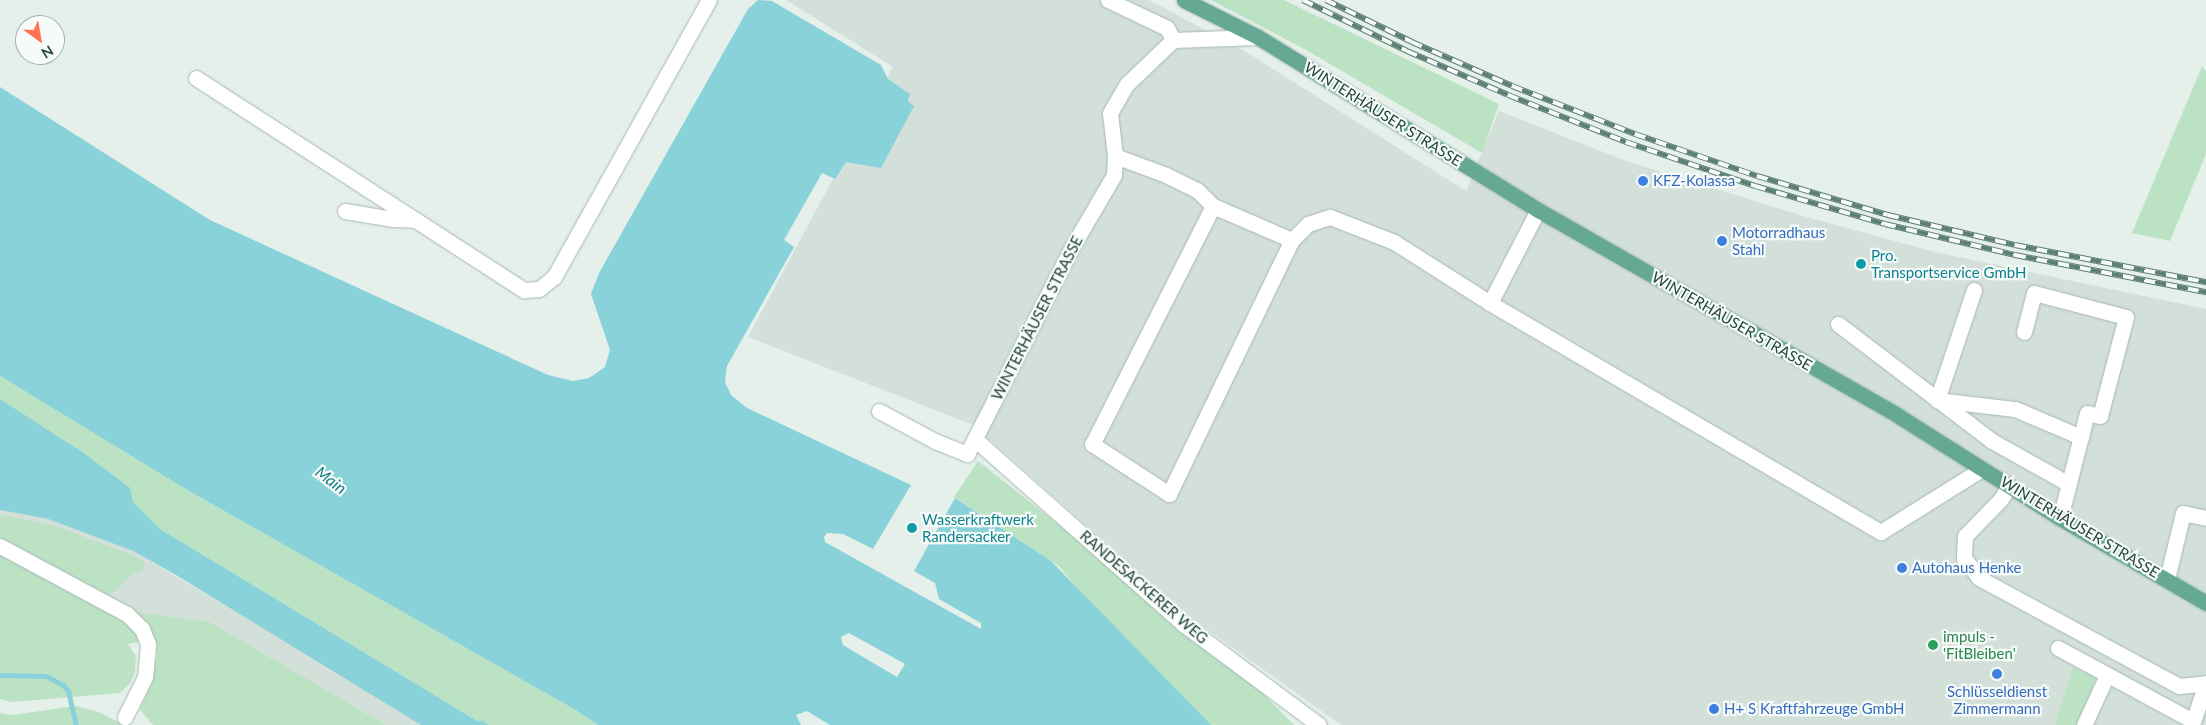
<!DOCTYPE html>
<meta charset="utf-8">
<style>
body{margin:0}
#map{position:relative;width:2206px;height:725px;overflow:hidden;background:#e5f0ea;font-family:Lato,sans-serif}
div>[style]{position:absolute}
.built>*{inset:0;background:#d3e0d9}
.green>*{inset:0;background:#bce2c4}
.water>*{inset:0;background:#89d2d9}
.stream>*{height:5px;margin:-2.5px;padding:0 2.5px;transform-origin:2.5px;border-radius:2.5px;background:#89d2d9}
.roads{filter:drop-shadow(0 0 1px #a7b9b1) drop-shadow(0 0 1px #a7b9b1)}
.minor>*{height:15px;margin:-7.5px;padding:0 7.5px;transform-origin:7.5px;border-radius:7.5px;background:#fff}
.major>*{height:15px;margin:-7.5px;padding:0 7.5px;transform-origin:7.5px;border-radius:7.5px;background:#65a994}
.rail>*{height:5.5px;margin-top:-2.75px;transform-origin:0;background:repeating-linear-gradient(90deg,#f6fbf9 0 11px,#5d7f74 0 22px);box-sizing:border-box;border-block:1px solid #5d7f74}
.dots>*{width:14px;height:14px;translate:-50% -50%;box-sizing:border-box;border:2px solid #f6fbf9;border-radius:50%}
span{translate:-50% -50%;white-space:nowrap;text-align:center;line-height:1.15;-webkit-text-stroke:4.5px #f6fbf9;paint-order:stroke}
.street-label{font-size:15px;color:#224439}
.shop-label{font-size:15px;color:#366cbe}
.left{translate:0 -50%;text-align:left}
.culture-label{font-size:15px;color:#0d838f}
.leisure-label{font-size:15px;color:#27864d}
.water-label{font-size:16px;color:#157b87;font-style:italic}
.north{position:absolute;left:15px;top:15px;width:50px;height:50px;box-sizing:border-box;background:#f6fbf9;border:1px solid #a1b2ac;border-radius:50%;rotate:148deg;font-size:14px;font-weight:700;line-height:20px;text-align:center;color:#224439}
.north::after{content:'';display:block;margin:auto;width:18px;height:22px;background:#ff7354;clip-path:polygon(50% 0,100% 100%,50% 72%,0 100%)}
</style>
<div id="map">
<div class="built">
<div style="clip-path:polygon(786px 0,1149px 0,1243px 50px,1466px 191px,1499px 111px,1629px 162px,1803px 216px,1935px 252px,2206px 309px,2206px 725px,1341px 725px,1191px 618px,973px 425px,748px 337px,893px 67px)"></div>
<div style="clip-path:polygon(0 510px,48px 519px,133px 551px,430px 725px,386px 725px,367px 714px,127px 614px,0 546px)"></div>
</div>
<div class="green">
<div style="clip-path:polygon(1211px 0,1284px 0,1499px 104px,1482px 153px,1306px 50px)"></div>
<div style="clip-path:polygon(2202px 66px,2206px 72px,2206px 154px,2170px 241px,2132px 233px)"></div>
<div style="clip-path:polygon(0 376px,189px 491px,574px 709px,598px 725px,489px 725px,482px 720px,479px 722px,160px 529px,81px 451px,0 399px)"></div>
<div style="clip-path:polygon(978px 461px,1227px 657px,1294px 725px,1182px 725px,1141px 666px,1060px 567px,954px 497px)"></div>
<div style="clip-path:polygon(0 515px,53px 525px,132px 555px,144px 561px,143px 572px,132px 574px,112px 593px,98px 593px,0 541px)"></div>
<div style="clip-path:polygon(0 546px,127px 614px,141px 613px,209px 622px,386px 725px,153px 725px,140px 710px,149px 688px,157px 657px,157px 645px,148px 640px,128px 644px,136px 656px,135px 672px,131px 682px,120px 693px,12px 702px,0 699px)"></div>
<div style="clip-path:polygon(2073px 667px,2096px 677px,2082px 725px,2055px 725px)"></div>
<div style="clip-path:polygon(75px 706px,99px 712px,124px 725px,0 725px,0 713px,13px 715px)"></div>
</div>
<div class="water">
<div style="clip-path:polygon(evenodd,758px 0,772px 1px,881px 65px,888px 79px,910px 94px,908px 101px,914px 106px,881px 168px,846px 162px,835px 179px,822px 173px,784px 240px,794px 247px,727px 366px,725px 382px,731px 395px,747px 408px,911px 485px,873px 549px,843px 534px,827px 533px,824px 537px,825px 542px,981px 629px,981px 623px,939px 599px,935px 583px,914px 571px,955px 498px,1051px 561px,1211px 725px,830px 725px,807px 711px,796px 715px,801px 725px,598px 725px,574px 709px,189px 491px,0 376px,0 87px,210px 220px,548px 375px,573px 381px,589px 378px,605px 367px,610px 350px,591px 294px,599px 273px,748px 9px,758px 0,849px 633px,905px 664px,897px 677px,843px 645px,841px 637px,849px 633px)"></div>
<div style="clip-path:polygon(0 399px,81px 451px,130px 488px,133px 502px,160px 529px,479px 722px,482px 720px,489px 725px,421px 725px,176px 575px,133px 551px,48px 519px,0 510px)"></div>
</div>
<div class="stream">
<div style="left:0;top:675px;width:46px;rotate:1.2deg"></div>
<div style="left:46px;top:676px;width:19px;rotate:28deg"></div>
<div style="left:63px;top:685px;width:8px;rotate:50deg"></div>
<div style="left:68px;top:691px;width:35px;rotate:77deg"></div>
</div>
<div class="roads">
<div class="minor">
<div style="left:1108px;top:0;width:65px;rotate:25.4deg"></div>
<div style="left:1167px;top:28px;width:13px;rotate:63deg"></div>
<div style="left:196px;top:78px;width:391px;rotate:32.9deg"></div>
<div style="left:524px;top:290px;width:15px;rotate:-4deg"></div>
<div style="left:539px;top:289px;width:19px;rotate:-39deg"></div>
<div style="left:554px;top:277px;width:317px;rotate:-60.8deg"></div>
<div style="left:1115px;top:156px;width:54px;rotate:20.4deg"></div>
<div style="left:1166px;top:175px;width:34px;rotate:26deg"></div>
<div style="left:1197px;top:190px;width:23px;rotate:45deg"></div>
<div style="left:1213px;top:206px;width:267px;rotate:116.9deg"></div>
<div style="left:1092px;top:444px;width:92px;rotate:33deg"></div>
<div style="left:1169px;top:494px;width:282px;rotate:-64.2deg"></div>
<div style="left:1213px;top:206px;width:86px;rotate:23.3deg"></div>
<div style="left:1292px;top:240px;width:23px;rotate:-45deg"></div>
<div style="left:1308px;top:224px;width:23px;rotate:-18deg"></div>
<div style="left:1330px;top:217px;width:69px;rotate:21.3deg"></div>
<div style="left:1394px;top:242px;width:114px;rotate:32.4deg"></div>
<div style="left:1538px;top:210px;width:105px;rotate:117.3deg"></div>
<div style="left:1490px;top:303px;width:453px;rotate:30.4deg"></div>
<div style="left:1881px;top:532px;width:119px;rotate:-32deg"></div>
<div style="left:345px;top:211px;width:49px;rotate:9.5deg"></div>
<div style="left:393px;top:219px;width:23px;rotate:2deg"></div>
<div style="left:1974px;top:290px;width:116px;rotate:108.6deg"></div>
<div style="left:1937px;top:400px;width:79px;rotate:6.6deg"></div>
<div style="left:2015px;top:409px;width:72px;rotate:23deg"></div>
<div style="left:1838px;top:324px;width:193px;rotate:37.2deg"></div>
<div style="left:1992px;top:441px;width:88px;rotate:29.2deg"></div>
<div style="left:2024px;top:332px;width:40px;rotate:-75.6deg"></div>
<div style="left:2034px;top:293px;width:95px;rotate:14.6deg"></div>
<div style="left:2126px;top:317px;width:102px;rotate:104.7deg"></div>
<div style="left:2100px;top:416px;width:13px;rotate:-167deg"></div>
<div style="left:2087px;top:413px;width:108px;rotate:104.4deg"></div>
<div style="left:879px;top:411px;width:64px;rotate:28.2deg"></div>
<div style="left:935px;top:441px;width:35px;rotate:22deg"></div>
<div style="left:967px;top:454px;width:232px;rotate:-63.1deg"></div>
<div style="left:1072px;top:247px;width:83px;rotate:-59.7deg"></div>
<div style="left:1114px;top:175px;width:19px;rotate:-87deg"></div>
<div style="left:1115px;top:156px;width:43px;rotate:-96.6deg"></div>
<div style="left:1110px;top:113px;width:34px;rotate:-60deg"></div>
<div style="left:1127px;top:84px;width:64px;rotate:-43.7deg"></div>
<div style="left:1173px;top:40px;width:85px;rotate:-2deg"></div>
<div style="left:976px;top:440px;width:277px;rotate:41.6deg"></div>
<div style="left:1183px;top:624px;width:169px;rotate:36.6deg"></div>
<div style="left:2009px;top:486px;width:15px;rotate:122deg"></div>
<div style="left:2001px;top:499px;width:52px;rotate:134.2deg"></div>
<div style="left:1965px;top:536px;width:22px;rotate:93deg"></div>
<div style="left:1964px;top:558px;width:25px;rotate:53deg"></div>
<div style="left:1979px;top:578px;width:227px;rotate:28.4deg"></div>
<div style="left:2179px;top:686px;width:27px;rotate:-6deg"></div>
<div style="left:0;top:546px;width:144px;rotate:28.2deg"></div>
<div style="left:127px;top:614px;width:21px;rotate:45deg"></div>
<div style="left:142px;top:629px;width:16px;rotate:68deg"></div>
<div style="left:148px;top:644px;width:33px;rotate:95deg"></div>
<div style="left:145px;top:677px;width:45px;rotate:116.6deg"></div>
<div style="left:2167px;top:579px;width:68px;rotate:-76.4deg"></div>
<div style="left:2183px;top:513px;width:24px;rotate:12deg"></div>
<div style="left:2058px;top:648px;width:153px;rotate:28.4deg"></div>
<div style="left:2084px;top:725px;width:55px;rotate:-65.3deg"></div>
<div style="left:2192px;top:725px;width:44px;rotate:-71.6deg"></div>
</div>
<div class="major">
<div style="left:1184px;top:0;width:83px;rotate:26.6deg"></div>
<div style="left:1258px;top:37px;width:329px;rotate:31.7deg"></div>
<div style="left:1538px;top:210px;width:413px;rotate:29.7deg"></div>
<div style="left:1897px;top:415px;width:193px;rotate:32.3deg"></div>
<div style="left:2060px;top:518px;width:169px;rotate:30.2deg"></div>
</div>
</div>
<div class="rail">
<div style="left:1303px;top:0;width:116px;rotate:26.1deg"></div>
<div style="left:1407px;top:51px;width:110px;rotate:23.5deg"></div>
<div style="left:1508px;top:95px;width:127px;rotate:21.7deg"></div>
<div style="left:1626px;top:142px;width:136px;rotate:18.8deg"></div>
<div style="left:1755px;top:186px;width:135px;rotate:16.3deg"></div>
<div style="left:1885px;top:224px;width:134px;rotate:13.4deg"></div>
<div style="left:2015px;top:255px;width:195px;rotate:11deg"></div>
<div style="left:1326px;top:0;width:96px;rotate:26deg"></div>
<div style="left:1412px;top:42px;width:109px;rotate:23.7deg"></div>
<div style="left:1512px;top:86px;width:132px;rotate:21.3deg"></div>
<div style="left:1635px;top:134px;width:129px;rotate:19deg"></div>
<div style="left:1757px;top:176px;width:137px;rotate:16.6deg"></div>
<div style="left:1888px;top:215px;width:130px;rotate:13.3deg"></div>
<div style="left:2015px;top:245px;width:195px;rotate:11deg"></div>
</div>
<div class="dots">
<div style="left:1643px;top:181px;background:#3f7fe0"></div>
<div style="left:1722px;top:241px;background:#3f7fe0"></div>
<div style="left:1861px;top:264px;background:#0f9aa8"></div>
<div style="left:912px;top:528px;background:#0f9aa8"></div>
<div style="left:1902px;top:568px;background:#3f7fe0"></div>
<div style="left:1933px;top:645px;background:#2e9e5b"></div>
<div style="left:1997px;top:674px;background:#3f7fe0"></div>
<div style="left:1714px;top:709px;background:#3f7fe0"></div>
</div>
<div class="street-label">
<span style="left:1383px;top:114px;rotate:32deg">WINTERHÄUSER STRASSE</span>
<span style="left:1037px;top:318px;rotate:-63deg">WINTERHÄUSER STRASSE</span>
<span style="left:1732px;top:321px;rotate:30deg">WINTERHÄUSER STRASSE</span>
<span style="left:2080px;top:527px;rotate:31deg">WINTERHÄUSER STRASSE</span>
<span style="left:1144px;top:587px;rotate:41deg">RANDESACKERER WEG</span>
</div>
<div class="shop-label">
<span class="left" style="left:1653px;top:181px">KFZ-Kolassa</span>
<span class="left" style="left:1732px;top:241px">Motorradhaus<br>Stahl</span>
<span class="left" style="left:1912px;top:568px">Autohaus Henke</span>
<span style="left:1997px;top:700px">Schlüsseldienst<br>Zimmermann</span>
<span class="left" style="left:1724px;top:709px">H+ S Kraftfahrzeuge GmbH</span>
</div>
<div class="culture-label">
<span class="left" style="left:1871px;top:264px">Pro.<br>Transportservice GmbH</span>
<span class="left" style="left:922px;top:528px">Wasserkraftwerk<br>Randersacker</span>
</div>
<div class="leisure-label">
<span class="left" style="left:1943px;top:645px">impuls -<br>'FitBleiben'</span>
</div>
<div class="water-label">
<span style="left:331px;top:480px;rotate:37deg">Main</span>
</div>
<div class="north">N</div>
</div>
